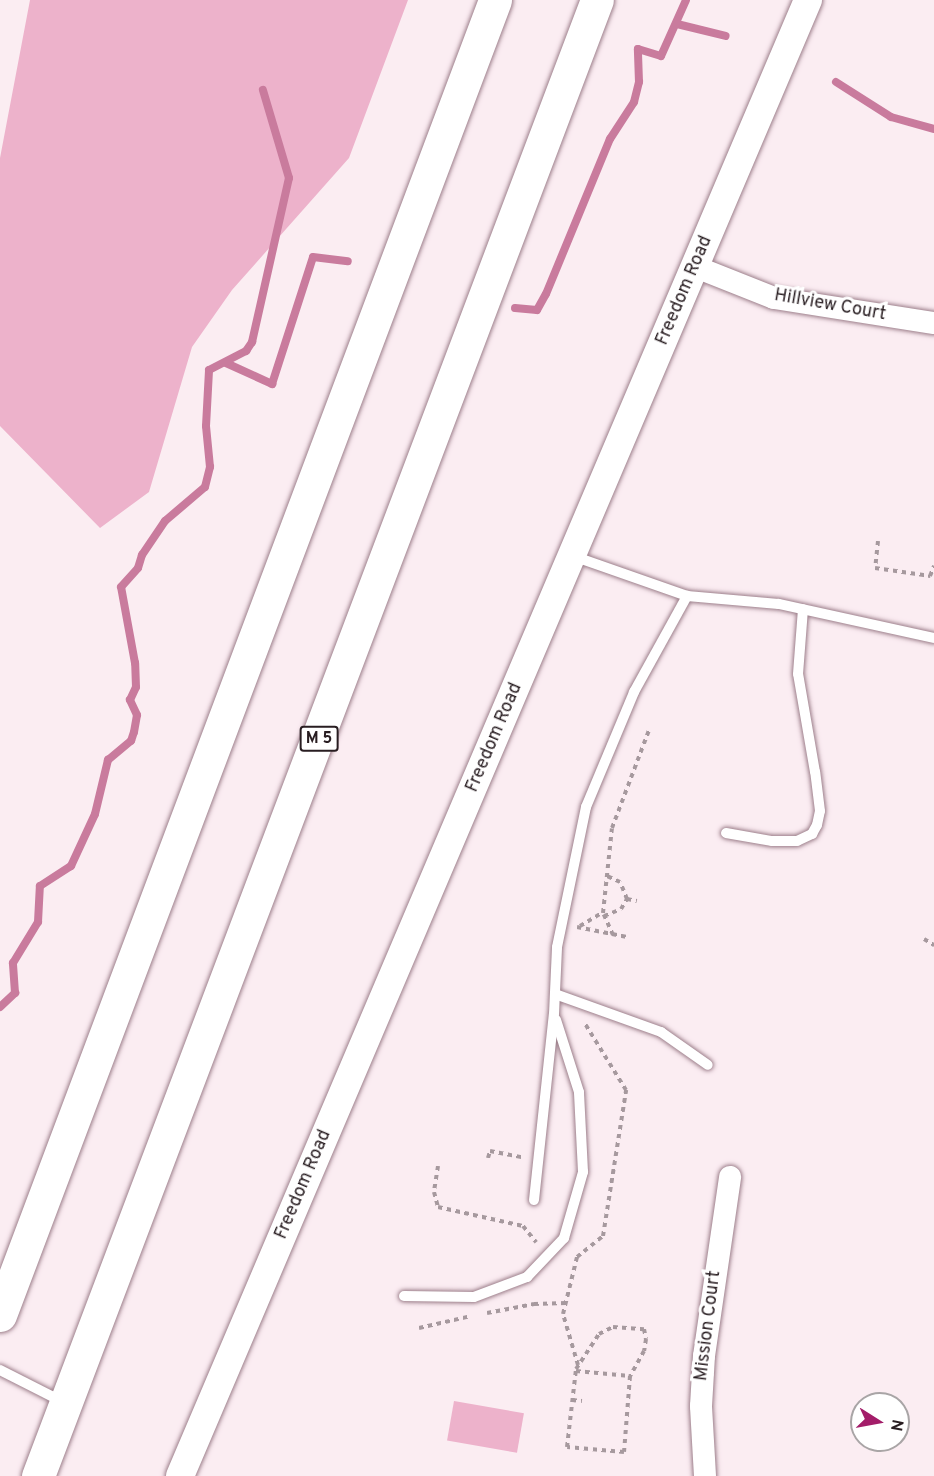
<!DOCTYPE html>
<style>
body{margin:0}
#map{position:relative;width:934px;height:1476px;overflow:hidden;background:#fbedf2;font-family:Overpass,sans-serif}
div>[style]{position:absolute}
.green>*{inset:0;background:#edb2cb;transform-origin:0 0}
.stream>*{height:8px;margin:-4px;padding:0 4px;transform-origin:4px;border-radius:4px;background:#c97b9d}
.path>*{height:4px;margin-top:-2px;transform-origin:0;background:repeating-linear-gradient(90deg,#a6999e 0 4.5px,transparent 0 9px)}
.roads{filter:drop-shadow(0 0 2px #9d7f8b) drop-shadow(0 0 2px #9d7f8b)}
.service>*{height:10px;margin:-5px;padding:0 5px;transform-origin:5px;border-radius:5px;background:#fff}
.minor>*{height:22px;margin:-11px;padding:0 11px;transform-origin:11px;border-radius:11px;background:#fff}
.tertiary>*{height:28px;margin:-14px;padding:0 14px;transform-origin:14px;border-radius:14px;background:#fff}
.motorway>*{height:33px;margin:-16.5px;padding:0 16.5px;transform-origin:16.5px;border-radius:16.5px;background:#fff}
span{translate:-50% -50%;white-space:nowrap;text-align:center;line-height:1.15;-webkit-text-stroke:6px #fff;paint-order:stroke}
.shield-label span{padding:2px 4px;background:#fff;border:2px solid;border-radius:4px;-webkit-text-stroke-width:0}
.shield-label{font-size:16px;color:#281d21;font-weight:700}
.street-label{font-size:18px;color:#281d21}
.north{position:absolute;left:850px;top:1392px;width:60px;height:60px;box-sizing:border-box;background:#fff;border:2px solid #a9a5a6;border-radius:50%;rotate:101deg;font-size:16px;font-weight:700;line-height:24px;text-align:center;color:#281d21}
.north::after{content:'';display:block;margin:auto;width:21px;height:27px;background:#a31d69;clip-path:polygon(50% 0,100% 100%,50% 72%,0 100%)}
</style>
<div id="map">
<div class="green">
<div style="clip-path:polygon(30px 0,408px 0,349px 158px,232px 290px,192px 347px,149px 492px,100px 528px,0 426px,0 158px)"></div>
<div style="left:454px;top:1401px;width:71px;height:40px;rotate:10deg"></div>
</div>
<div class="stream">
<div style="left:677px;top:24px;width:50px;rotate:13.8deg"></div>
<div style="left:836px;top:82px;width:65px;rotate:32.5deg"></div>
<div style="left:891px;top:117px;width:45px;rotate:15.6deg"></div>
<div style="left:515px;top:308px;width:22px;rotate:5deg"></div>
<div style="left:537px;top:310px;width:18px;rotate:-61deg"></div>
<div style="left:546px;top:294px;width:168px;rotate:-67.6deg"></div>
<div style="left:610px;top:139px;width:44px;rotate:-57deg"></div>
<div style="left:634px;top:102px;width:21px;rotate:-76deg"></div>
<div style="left:639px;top:82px;width:33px;rotate:-92deg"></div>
<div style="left:638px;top:49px;width:24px;rotate:17deg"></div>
<div style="left:661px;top:56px;width:61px;rotate:-65.9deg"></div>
<div style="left:226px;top:363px;width:51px;rotate:24.5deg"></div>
<div style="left:272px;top:384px;width:133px;rotate:-72.1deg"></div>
<div style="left:313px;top:257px;width:35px;rotate:7deg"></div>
<div style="left:0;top:1007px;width:21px;rotate:-43deg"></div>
<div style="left:15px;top:993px;width:30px;rotate:-94deg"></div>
<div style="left:13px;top:963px;width:48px;rotate:-58.6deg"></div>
<div style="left:38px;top:922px;width:36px;rotate:-87deg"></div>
<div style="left:40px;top:886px;width:37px;rotate:-33deg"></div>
<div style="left:71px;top:866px;width:57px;rotate:-65.2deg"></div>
<div style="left:95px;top:814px;width:56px;rotate:-76.5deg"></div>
<div style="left:108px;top:760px;width:30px;rotate:-40deg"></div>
<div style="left:131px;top:741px;width:9px;rotate:-72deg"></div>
<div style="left:134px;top:732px;width:17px;rotate:-80deg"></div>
<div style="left:137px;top:715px;width:17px;rotate:-115deg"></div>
<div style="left:130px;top:700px;width:14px;rotate:-65deg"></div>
<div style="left:136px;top:687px;width:24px;rotate:-92deg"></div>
<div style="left:135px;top:663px;width:77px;rotate:-100.4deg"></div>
<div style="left:121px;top:587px;width:25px;rotate:-48deg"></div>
<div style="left:138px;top:568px;width:14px;rotate:-73deg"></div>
<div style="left:142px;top:555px;width:41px;rotate:-55.9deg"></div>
<div style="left:165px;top:521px;width:52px;rotate:-40.4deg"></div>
<div style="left:205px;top:487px;width:21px;rotate:-76deg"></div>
<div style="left:210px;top:467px;width:41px;rotate:-95.6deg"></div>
<div style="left:206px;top:426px;width:56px;rotate:-86.9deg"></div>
<div style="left:209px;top:370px;width:42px;rotate:-27.2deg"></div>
<div style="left:246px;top:351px;width:11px;rotate:-56deg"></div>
<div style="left:252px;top:342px;width:168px;rotate:-77.3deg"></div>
<div style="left:289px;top:178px;width:92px;rotate:-106.5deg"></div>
</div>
<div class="path">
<div style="left:878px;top:541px;width:27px;rotate:96deg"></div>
<div style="left:875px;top:568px;width:56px;rotate:8.3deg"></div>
<div style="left:930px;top:576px;width:11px;rotate:-68deg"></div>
<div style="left:627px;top:899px;width:10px;rotate:11deg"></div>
<div style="left:604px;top:916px;width:18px;rotate:-22deg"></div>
<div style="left:621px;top:909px;width:12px;rotate:-59deg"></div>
<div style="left:627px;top:899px;width:18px;rotate:-112deg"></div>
<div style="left:620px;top:882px;width:14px;rotate:-155deg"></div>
<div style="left:580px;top:926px;width:26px;rotate:-31deg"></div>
<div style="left:577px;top:927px;width:51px;rotate:11.3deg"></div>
<div style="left:613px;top:935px;width:24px;rotate:-114deg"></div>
<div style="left:603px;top:913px;width:85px;rotate:-84deg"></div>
<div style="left:612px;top:828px;width:105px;rotate:-69.3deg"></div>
<div style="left:924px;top:939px;width:12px;rotate:31deg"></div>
<div style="left:488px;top:1158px;width:7px;rotate:-74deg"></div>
<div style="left:490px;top:1151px;width:32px;rotate:11deg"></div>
<div style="left:438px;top:1166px;width:26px;rotate:99deg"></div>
<div style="left:434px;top:1192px;width:16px;rotate:75deg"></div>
<div style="left:438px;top:1207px;width:87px;rotate:12.6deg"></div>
<div style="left:523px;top:1226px;width:21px;rotate:51deg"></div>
<div style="left:487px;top:1313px;width:48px;rotate:-10.8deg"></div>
<div style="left:534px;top:1304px;width:32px;rotate:-2deg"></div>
<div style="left:613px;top:1327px;width:31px;rotate:4deg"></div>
<div style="left:644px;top:1329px;width:10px;rotate:79deg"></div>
<div style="left:646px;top:1339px;width:12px;rotate:99deg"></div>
<div style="left:644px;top:1351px;width:29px;rotate:119deg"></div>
<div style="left:630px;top:1376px;width:76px;rotate:94.5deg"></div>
<div style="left:624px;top:1452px;width:57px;rotate:-175deg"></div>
<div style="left:567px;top:1447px;width:79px;rotate:-83.4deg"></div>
<div style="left:576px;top:1369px;width:42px;rotate:-56.7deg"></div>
<div style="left:599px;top:1334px;width:16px;rotate:-27deg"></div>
<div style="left:419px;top:1328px;width:53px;rotate:-13deg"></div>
<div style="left:578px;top:1365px;width:53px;rotate:-106.4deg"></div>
<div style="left:563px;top:1314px;width:59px;rotate:-76.2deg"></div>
<div style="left:577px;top:1257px;width:33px;rotate:-39deg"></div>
<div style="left:603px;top:1236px;width:148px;rotate:-81deg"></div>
<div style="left:626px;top:1090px;width:80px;rotate:-121.7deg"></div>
<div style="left:576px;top:1371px;width:54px;rotate:5.3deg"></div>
<div style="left:572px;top:1400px;width:10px;rotate:6deg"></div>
</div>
<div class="roads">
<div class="service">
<div style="left:573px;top:556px;width:121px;rotate:19.3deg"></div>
<div style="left:687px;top:596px;width:92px;rotate:5deg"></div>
<div style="left:779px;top:604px;width:159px;rotate:12.4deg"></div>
<div style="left:726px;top:833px;width:47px;rotate:9.9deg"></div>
<div style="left:772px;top:841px;width:25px"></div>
<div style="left:797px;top:841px;width:17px;rotate:-25deg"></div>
<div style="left:812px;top:834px;width:10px;rotate:-61deg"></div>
<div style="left:817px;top:825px;width:14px;rotate:-78deg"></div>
<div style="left:820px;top:811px;width:39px;rotate:-97deg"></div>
<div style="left:815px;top:772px;width:99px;rotate:-99.8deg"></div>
<div style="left:798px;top:674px;width:65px;rotate:-85.6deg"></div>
<div style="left:555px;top:994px;width:113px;rotate:19.7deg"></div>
<div style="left:661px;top:1032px;width:57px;rotate:35.1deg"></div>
<div style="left:534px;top:1200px;width:187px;rotate:-83.9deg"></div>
<div style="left:554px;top:1014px;width:67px;rotate:-87.4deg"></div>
<div style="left:557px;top:947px;width:143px;rotate:-78.3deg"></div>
<div style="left:586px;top:807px;width:125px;rotate:-67.3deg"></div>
<div style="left:634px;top:692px;width:110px;rotate:-61.1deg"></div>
<div style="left:404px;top:1296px;width:70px;rotate:0.8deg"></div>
<div style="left:474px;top:1297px;width:57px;rotate:-20.7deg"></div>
<div style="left:527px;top:1277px;width:54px;rotate:-46.5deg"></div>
<div style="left:564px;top:1238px;width:69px;rotate:-73.9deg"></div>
<div style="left:583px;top:1172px;width:80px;rotate:-92.9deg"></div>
<div style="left:579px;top:1092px;width:76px;rotate:-107.7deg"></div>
<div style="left:0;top:1370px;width:68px;rotate:26.9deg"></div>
</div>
<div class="minor">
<div style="left:696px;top:267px;width:84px;rotate:21.7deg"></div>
<div style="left:774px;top:298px;width:162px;rotate:8.9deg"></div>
<div style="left:705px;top:1476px;width:70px;rotate:-93.3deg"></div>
<div style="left:701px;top:1406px;width:50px;rotate:-86.6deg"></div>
<div style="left:704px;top:1356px;width:181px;rotate:-81.7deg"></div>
</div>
<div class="tertiary">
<div style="left:180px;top:1476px;width:1604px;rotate:-66.95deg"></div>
</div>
<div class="motorway">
<div style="left:0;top:1315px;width:1405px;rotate:-69.37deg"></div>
<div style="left:38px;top:1476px;width:1578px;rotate:-69.26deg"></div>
</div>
</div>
<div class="shield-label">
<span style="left:319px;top:739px">M 5</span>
</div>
<div class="street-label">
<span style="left:685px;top:291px;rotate:-67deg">Freedom Road</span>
<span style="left:830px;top:306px;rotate:10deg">Hillview Court</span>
<span style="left:495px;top:738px;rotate:-67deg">Freedom Road</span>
<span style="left:304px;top:1185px;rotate:-67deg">Freedom Road</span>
<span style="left:709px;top:1326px;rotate:-83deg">Mission Court</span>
</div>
<div class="north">N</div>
</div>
